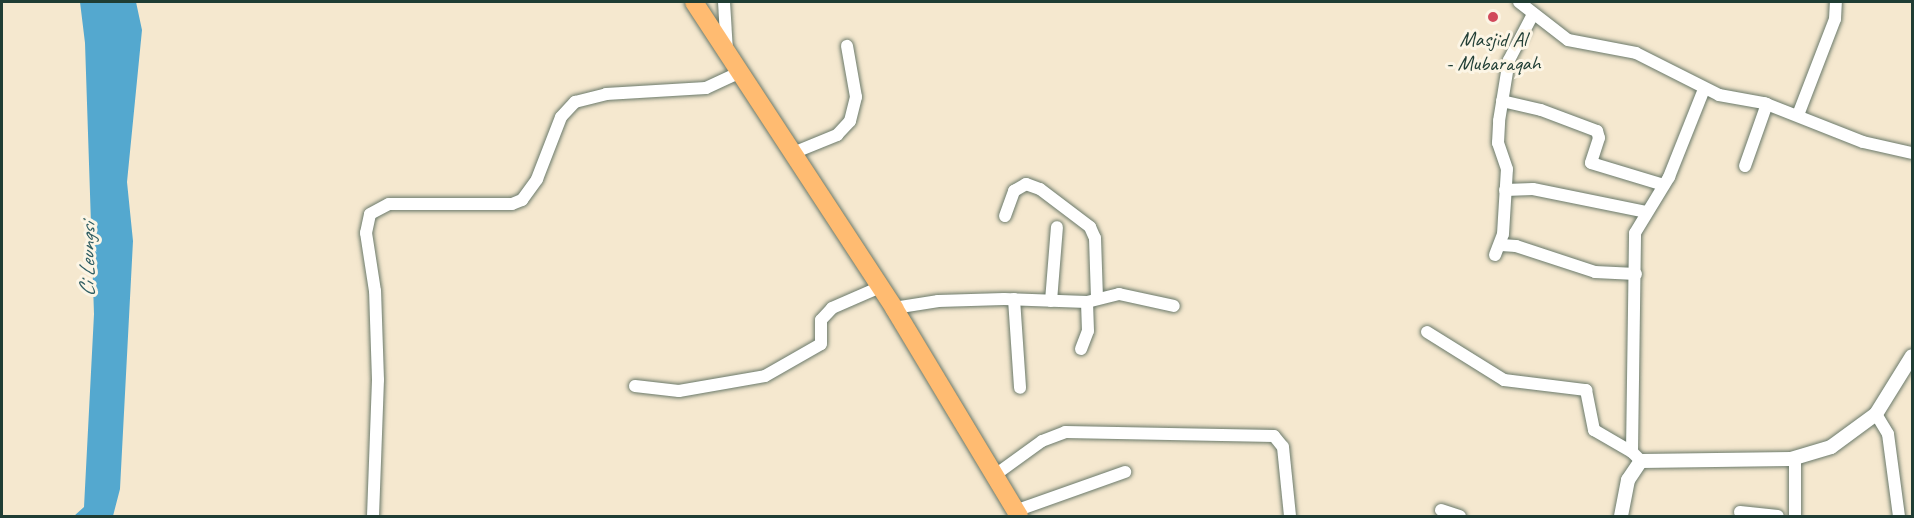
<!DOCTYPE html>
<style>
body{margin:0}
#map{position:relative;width:1914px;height:518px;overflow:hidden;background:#f5e8cf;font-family:Caveat,sans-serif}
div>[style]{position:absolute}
.water>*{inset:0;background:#54a8cf}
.roads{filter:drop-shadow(0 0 2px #6a796a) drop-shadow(0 0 2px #6a796a)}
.minor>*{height:12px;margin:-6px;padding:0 6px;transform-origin:6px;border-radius:6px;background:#fff}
.tertiary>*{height:14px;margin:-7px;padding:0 7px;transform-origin:7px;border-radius:7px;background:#fff}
.primary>*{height:18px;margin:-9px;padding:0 9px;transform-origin:9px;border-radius:9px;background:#ffbb71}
.dots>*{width:16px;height:16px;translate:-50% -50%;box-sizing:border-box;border:3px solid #fcf5e5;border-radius:50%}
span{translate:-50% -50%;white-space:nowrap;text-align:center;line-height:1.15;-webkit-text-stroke:6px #fcf5e5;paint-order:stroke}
.poi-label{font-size:21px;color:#1f3d34}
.water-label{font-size:22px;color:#2f5d62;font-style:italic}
.frame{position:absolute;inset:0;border:3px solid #1f3d34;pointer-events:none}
</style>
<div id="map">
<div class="water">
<div style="clip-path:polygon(80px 2px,136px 2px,142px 30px,127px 182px,133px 241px,120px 489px,113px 516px,74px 516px,84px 507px,94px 314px,85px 43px)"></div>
</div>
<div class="roads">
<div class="minor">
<div style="left:724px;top:2px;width:49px;rotate:86.5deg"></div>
<div style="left:1519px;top:2px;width:62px;rotate:37.8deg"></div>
<div style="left:1568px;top:40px;width:69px;rotate:10.8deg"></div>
<div style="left:1636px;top:53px;width:93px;rotate:26.8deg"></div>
<div style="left:1719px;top:95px;width:46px;rotate:10.1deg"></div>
<div style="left:1764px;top:103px;width:106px;rotate:21.5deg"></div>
<div style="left:1863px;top:142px;width:50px;rotate:12.7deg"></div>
<div style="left:1502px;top:101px;width:40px;rotate:13deg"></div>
<div style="left:1541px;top:110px;width:60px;rotate:20.6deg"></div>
<div style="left:1597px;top:131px;width:7px;rotate:74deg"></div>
<div style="left:1599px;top:138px;width:26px;rotate:108deg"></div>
<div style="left:1591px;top:163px;width:76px;rotate:16.8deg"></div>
<div style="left:1798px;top:115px;width:103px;rotate:-68.9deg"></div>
<div style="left:1835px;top:19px;width:17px;rotate:-87deg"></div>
<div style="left:793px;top:153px;width:48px;rotate:-22.2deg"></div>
<div style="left:837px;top:135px;width:19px;rotate:-47deg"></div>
<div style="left:850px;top:121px;width:25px;rotate:-76deg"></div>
<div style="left:856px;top:97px;width:52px;rotate:-100deg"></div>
<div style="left:1745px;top:166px;width:66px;rotate:-70.5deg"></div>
<div style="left:1505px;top:190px;width:28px;rotate:-2deg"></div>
<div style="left:1533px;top:189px;width:115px;rotate:11.5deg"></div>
<div style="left:1005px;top:216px;width:27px;rotate:-70deg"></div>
<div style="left:1014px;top:191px;width:14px;rotate:-30deg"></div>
<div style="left:1026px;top:184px;width:15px;rotate:20deg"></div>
<div style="left:1040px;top:189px;width:63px;rotate:37.2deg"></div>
<div style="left:1090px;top:227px;width:12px;rotate:66deg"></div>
<div style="left:1095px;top:238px;width:61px;rotate:88.1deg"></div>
<div style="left:1501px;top:245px;width:15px;rotate:4deg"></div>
<div style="left:1516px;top:246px;width:83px;rotate:18.2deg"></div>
<div style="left:1595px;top:272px;width:41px;rotate:2.8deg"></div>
<div style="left:1495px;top:255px;width:22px;rotate:-69deg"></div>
<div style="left:1503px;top:234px;width:65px;rotate:-86.5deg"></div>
<div style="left:1507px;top:169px;width:28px;rotate:-109deg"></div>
<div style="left:1498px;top:143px;width:22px;rotate:-87deg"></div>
<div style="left:1499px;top:121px;width:62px;rotate:-80.7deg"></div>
<div style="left:1509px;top:60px;width:52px;rotate:-62.4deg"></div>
<div style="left:1014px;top:299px;width:89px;rotate:86.1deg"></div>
<div style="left:1051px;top:301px;width:74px;rotate:-85.4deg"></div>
<div style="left:894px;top:308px;width:45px;rotate:-9deg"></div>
<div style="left:938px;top:301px;width:66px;rotate:-1.7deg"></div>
<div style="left:1004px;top:299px;width:83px;rotate:2.1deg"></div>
<div style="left:1087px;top:302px;width:33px;rotate:-14deg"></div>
<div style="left:1119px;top:294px;width:56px;rotate:12.3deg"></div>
<div style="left:1427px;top:332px;width:91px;rotate:31.9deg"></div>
<div style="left:1504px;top:380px;width:83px;rotate:7deg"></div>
<div style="left:1586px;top:390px;width:41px;rotate:78.7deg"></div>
<div style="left:1594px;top:430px;width:44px;rotate:30.1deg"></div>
<div style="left:1081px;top:349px;width:19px;rotate:-69deg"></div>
<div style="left:1088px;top:331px;width:29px;rotate:-92deg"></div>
<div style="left:635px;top:386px;width:44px;rotate:6.5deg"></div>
<div style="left:679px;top:391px;width:87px;rotate:-9.9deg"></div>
<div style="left:765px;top:376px;width:64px;rotate:-29.7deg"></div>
<div style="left:821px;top:344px;width:24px;rotate:-90deg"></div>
<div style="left:821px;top:320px;width:16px;rotate:-47deg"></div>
<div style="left:832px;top:308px;width:52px;rotate:-23.6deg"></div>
<div style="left:1876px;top:414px;width:23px;rotate:59deg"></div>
<div style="left:1888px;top:434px;width:83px;rotate:82.4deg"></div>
<div style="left:1795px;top:458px;width:58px;rotate:90deg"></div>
<div style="left:1641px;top:461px;width:13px;rotate:-135deg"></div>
<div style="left:1632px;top:452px;width:219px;rotate:-89.2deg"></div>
<div style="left:1635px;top:233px;width:66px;rotate:-58.7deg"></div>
<div style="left:1669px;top:177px;width:95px;rotate:-68.3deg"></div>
<div style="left:995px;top:475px;width:58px;rotate:-35.9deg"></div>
<div style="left:1042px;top:441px;width:25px;rotate:-21deg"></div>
<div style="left:1065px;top:432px;width:209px;rotate:1.1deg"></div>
<div style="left:1274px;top:436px;width:14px;rotate:51deg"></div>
<div style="left:1283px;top:447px;width:69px;rotate:84.2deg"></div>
<div style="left:1441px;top:510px;width:20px;rotate:18deg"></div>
<div style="left:1015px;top:511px;width:117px;rotate:-19.5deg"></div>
<div style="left:1740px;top:512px;width:38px;rotate:6deg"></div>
<div style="left:373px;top:516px;width:136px;rotate:-87.9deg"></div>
<div style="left:378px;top:380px;width:89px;rotate:-91.9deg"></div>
<div style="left:375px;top:291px;width:59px;rotate:-98.8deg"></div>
<div style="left:366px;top:233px;width:19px;rotate:-78deg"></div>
<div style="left:370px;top:214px;width:21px;rotate:-28deg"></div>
<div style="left:389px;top:204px;width:123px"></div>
<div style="left:512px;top:204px;width:11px;rotate:-22deg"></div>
<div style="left:522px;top:200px;width:26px;rotate:-54deg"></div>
<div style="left:537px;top:179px;width:66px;rotate:-68.8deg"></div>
<div style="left:561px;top:117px;width:21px;rotate:-47deg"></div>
<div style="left:575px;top:102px;width:32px;rotate:-14deg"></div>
<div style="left:606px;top:94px;width:100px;rotate:-3.4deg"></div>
<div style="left:706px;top:88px;width:38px;rotate:-25deg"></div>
</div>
<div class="tertiary">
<div style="left:1621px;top:516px;width:37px;rotate:-79deg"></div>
<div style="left:1628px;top:480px;width:23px;rotate:-56deg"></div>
<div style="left:1641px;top:461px;width:150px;rotate:-0.8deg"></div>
<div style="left:1791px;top:459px;width:42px;rotate:-16.7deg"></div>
<div style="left:1831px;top:447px;width:56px;rotate:-36.3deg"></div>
<div style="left:1876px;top:414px;width:68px;rotate:-58.2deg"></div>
</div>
<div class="primary">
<div style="left:694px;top:2px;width:366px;rotate:56.8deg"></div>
<div style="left:894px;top:308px;width:243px;rotate:59deg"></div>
</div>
</div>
<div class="dots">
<div style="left:1493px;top:17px;background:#d1495b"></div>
</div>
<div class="poi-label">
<span style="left:1493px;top:51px">Masjid Al<br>- Mubaraqah</span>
</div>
<div class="water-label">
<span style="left:88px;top:260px;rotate:-89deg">Ci Leungsi</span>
</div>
<div class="frame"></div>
</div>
